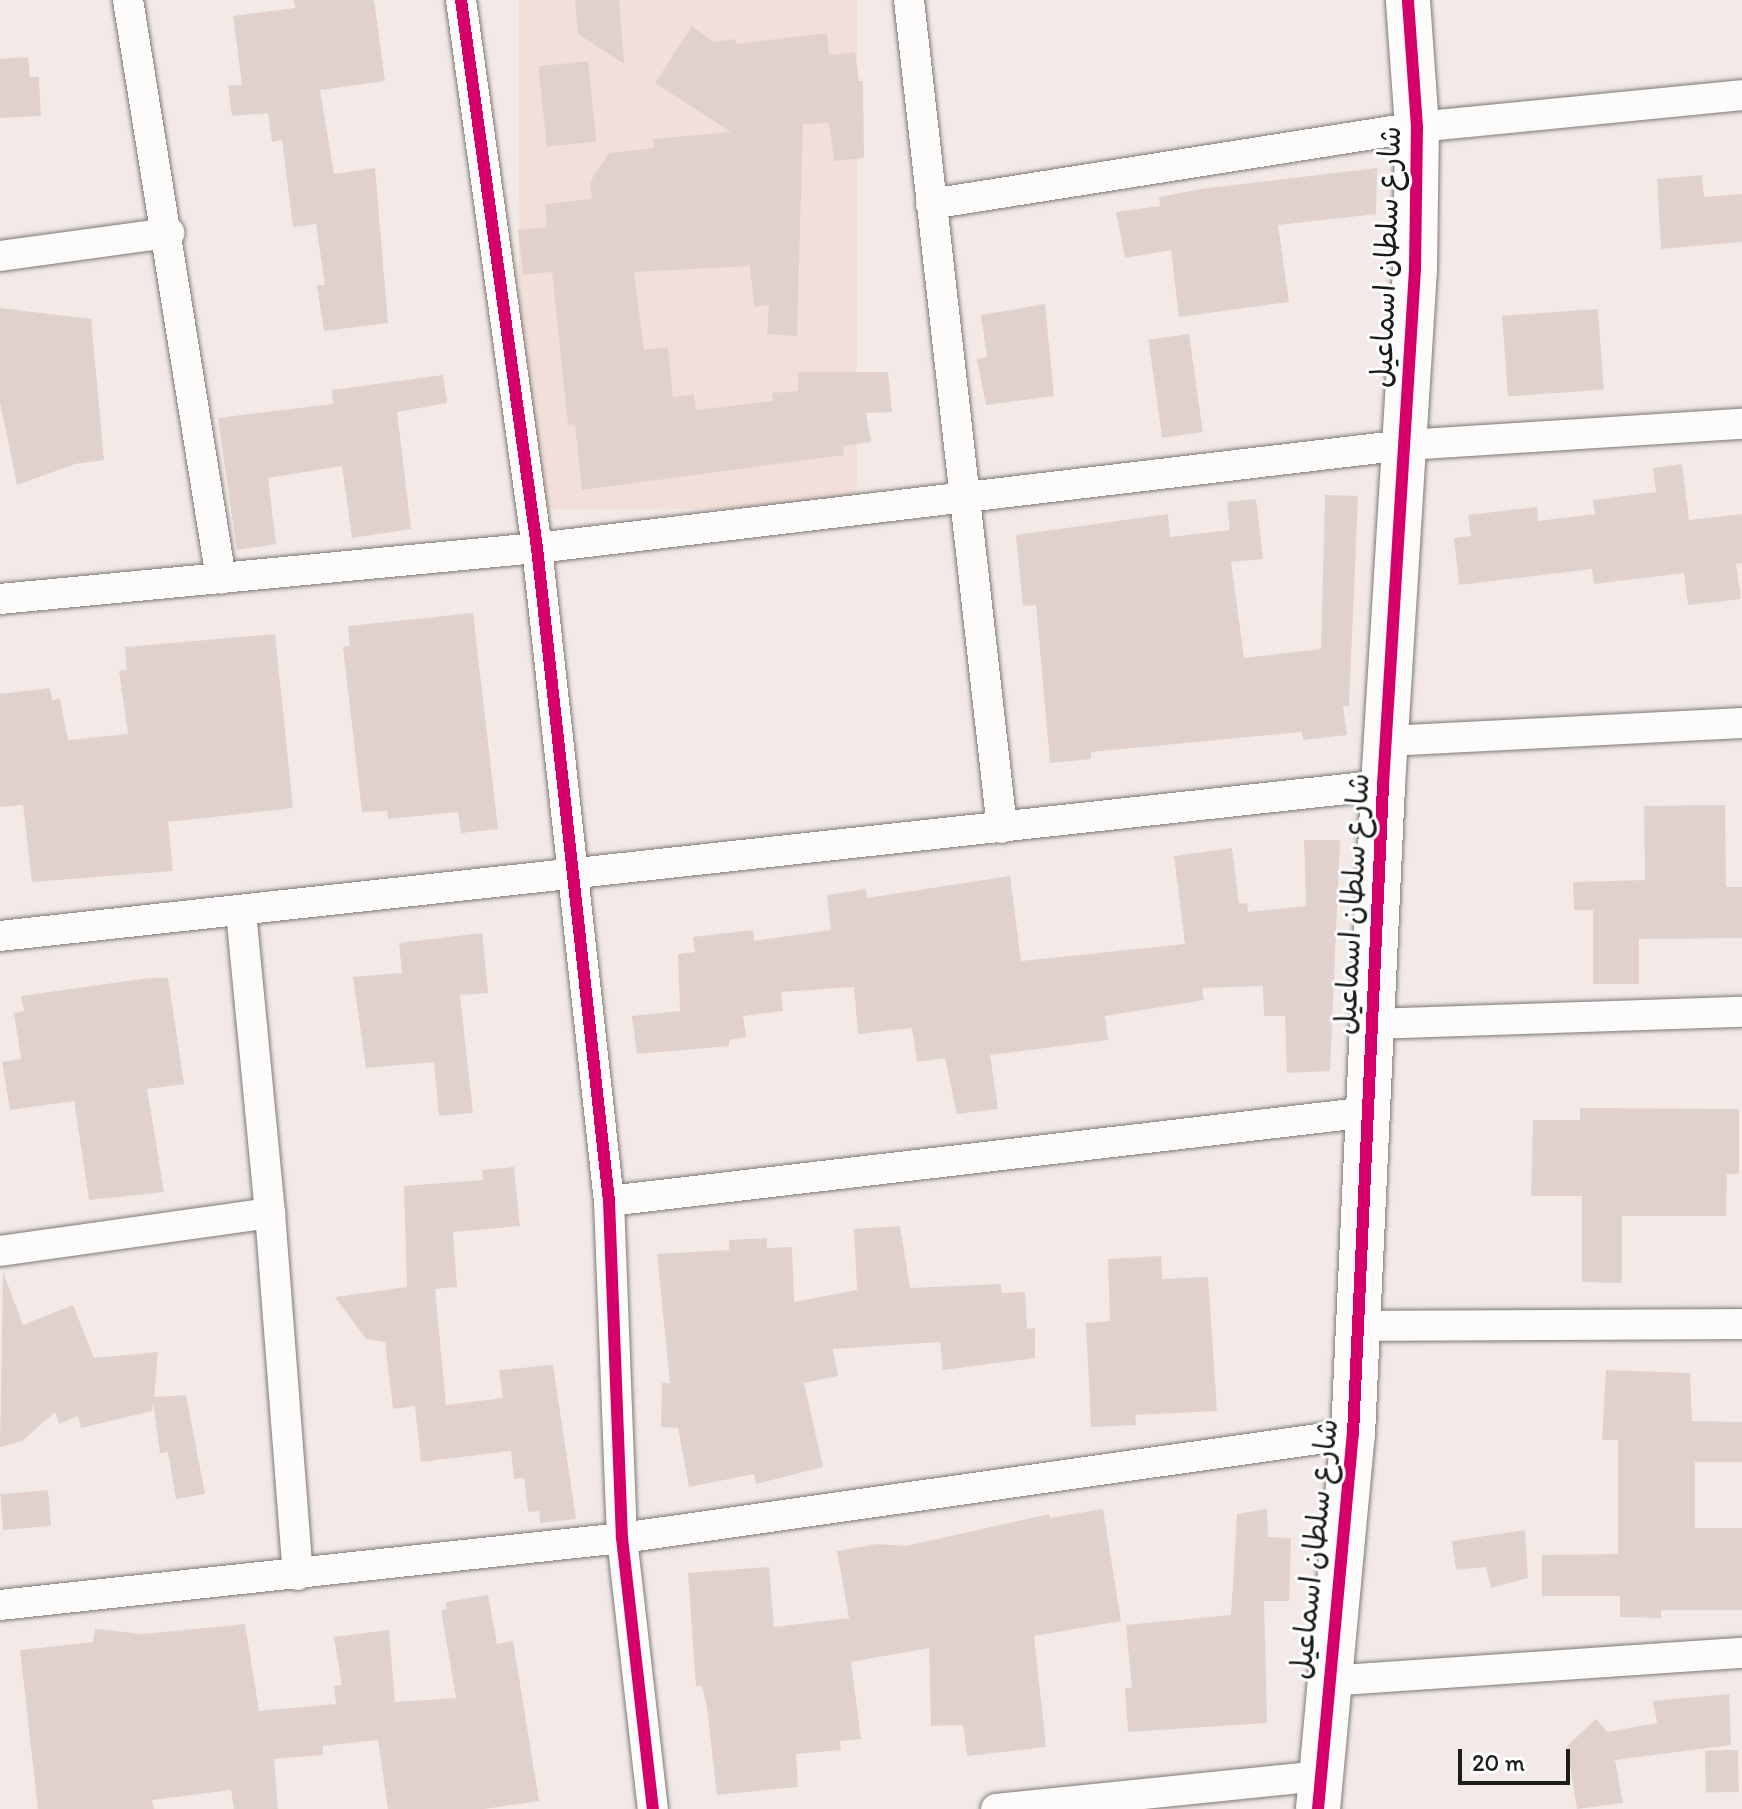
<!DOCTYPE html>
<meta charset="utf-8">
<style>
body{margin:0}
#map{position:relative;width:1742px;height:1809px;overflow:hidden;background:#f3eae7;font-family:Itim,"Playpen Sans Arabic",sans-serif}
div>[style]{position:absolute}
.built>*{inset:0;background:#f3dfd9;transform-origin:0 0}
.building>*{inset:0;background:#e0d1cd;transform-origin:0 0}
.roads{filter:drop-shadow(0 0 2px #7d7977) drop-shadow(0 0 2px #7d7977)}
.street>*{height:30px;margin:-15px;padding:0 15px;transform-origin:15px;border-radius:15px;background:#fdfcfb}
.secondary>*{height:44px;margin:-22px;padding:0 22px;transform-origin:22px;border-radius:22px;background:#fdfcfb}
.cycleway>*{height:12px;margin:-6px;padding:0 6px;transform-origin:6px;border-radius:6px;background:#d6006c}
span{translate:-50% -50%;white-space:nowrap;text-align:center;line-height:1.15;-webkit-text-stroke:6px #fff;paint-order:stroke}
.street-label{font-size:30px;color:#1c1c1c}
.scale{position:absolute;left:1458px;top:1749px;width:112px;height:36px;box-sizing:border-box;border:4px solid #1c1c1c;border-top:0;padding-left:10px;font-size:24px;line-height:28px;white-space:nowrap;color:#1c1c1c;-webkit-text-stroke:6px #fff;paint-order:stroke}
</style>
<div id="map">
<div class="built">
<div style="left:519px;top:0;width:338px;height:509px"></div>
</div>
<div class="building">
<div style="clip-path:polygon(294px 0,374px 0,385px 81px,320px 90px,334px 174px,375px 168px,388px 323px,324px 331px,317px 285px,325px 285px,316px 224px,293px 227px,282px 140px,272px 142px,268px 113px,232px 116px,228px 86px,242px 85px,233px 16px,295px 8px)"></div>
<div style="clip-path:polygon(575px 0,619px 0,624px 64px,578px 34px)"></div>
<div style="clip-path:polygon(692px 26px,714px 42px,736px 39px,736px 44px,827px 33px,829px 55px,855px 52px,859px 81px,863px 81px,864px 158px,834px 161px,829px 123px,803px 124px,797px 336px,767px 334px,769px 305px,754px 307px,750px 266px,634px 272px,644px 350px,668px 347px,673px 397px,694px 394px,696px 410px,773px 401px,772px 393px,798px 391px,798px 372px,888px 372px,892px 412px,866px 413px,871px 442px,843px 446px,844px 455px,582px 490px,575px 424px,568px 425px,552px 272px,523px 275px,518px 230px,547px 227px,545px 204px,592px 199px,590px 182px,609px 153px,654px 148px,653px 139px,731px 132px,655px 83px)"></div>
<div style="clip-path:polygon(28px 57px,30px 77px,39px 77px,41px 116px,0 118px,0 59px)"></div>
<div style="left:588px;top:61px;width:81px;height:50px;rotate:84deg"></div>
<div style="clip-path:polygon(1377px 168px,1376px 214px,1278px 225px,1289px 302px,1179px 317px,1171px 250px,1125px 258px,1116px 212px,1160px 206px,1159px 197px,1201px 189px)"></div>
<div style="clip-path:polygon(1702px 175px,1704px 197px,1742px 194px,1742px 242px,1661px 249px,1657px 179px)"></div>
<div style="clip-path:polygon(1045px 304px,1054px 396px,986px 405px,977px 359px,987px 357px,981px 315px)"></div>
<div style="clip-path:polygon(0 308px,91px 319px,104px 460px,75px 464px,17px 485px,0 402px)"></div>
<div style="left:1598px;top:309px;width:81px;height:96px;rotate:86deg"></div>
<div style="left:1189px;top:334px;width:99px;height:41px;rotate:82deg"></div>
<div style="clip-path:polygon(443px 375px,447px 403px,397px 412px,411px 529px,352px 538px,342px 466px,268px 478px,276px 544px,237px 550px,218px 418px,333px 404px,332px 390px)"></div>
<div style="clip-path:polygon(1682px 464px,1689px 520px,1742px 514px,1742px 563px,1736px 564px,1741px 599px,1688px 605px,1684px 573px,1594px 584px,1592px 569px,1459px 585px,1454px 538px,1471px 536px,1468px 515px,1537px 507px,1538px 521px,1595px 514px,1593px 500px,1656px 492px,1653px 468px)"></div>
<div style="clip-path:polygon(1325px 495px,1358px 496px,1349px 706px,1343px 706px,1347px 735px,1303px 740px,1302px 732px,1091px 752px,1091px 759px,1050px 763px,1036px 605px,1023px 606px,1016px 535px,1168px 514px,1170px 537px,1230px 530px,1227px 502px,1256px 499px,1263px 559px,1231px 562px,1244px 658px,1321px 649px)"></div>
<div style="clip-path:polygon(473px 613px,498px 829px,461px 833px,458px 812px,388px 819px,387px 811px,362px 812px,343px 647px,350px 646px,348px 626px)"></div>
<div style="clip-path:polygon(275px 634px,293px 808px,168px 822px,173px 871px,32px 882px,23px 805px,0 807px,0 694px,50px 688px,52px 700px,60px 699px,68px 740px,128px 734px,119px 671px,127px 670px,125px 647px)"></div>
<div style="clip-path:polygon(1725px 805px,1726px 887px,1742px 887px,1742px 938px,1639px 939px,1639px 984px,1593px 984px,1593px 910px,1574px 910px,1573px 882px,1645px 880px,1644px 806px)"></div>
<div style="clip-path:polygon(1304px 840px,1340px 840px,1330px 1071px,1287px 1073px,1285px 1016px,1264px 1016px,1263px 986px,1202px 988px,1204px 1000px,1105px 1016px,1108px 1040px,990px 1055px,998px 1109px,957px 1114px,945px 1058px,917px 1062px,912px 1028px,858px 1034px,854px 987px,781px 992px,783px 1011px,743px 1016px,746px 1037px,729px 1040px,729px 1046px,637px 1054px,632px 1016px,680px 1011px,678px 954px,695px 952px,693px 937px,753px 930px,754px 941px,831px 930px,827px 895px,866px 889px,867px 898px,1010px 876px,1021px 961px,1185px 944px,1174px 856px,1232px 848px,1239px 904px,1247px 903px,1248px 912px,1306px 906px)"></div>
<div style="clip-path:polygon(482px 933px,488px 993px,460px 995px,473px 1113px,439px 1116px,434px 1062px,366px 1068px,353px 977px,402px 973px,399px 943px)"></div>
<div style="clip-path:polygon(149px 978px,168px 978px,184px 1084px,147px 1089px,164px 1192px,89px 1200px,74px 1101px,10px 1110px,2px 1062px,21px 1059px,14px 1013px,24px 1011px,21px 996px)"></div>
<div style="clip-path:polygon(1580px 1108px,1739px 1109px,1739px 1174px,1727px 1174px,1726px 1216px,1622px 1216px,1622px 1283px,1582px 1282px,1582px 1196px,1531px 1196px,1533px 1120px,1580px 1120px)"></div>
<div style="clip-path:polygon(514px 1167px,520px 1226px,453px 1232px,457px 1287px,435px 1289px,446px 1405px,503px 1398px,499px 1370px,553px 1365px,576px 1519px,540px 1523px,539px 1511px,528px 1512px,524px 1478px,514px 1479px,511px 1451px,421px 1462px,415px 1406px,393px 1409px,385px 1342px,366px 1339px,335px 1297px,407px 1287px,404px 1186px,483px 1180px,482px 1170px)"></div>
<div style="clip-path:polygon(900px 1226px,910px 1288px,1001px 1284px,1002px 1293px,1025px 1292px,1027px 1329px,1035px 1328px,1035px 1358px,943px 1370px,940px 1342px,833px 1349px,838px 1376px,804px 1383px,823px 1467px,756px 1484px,754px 1474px,689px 1487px,678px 1428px,661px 1427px,662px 1383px,670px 1383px,657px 1254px,729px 1250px,729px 1240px,767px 1238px,767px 1248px,792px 1247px,794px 1302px,857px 1290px,854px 1229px)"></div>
<div style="clip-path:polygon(1161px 1256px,1162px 1279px,1208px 1277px,1217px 1411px,1135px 1415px,1136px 1425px,1091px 1427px,1086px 1323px,1110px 1321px,1108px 1259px)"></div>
<div style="clip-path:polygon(3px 1272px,23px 1325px,73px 1305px,94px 1358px,158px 1352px,154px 1397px,186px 1395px,205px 1494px,176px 1499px,168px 1452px,160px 1453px,153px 1402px,152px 1411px,81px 1428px,78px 1416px,59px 1424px,55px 1412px,22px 1441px,0 1447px)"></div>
<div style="clip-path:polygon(1606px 1370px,1690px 1373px,1692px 1421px,1742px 1422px,1742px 1462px,1695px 1462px,1695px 1528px,1742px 1528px,1742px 1610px,1661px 1610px,1661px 1618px,1620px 1617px,1620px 1596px,1542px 1596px,1542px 1555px,1618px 1554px,1618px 1440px,1602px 1440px)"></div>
<div style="left:48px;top:1490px;width:36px;height:48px;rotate:85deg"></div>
<div style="clip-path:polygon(1103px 1509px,1121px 1621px,1034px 1636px,1046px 1747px,967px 1756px,963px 1725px,931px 1726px,929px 1648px,851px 1662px,861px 1739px,840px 1741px,841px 1750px,796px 1754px,798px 1787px,717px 1795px,707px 1708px,702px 1686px,696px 1686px,688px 1573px,769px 1567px,774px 1627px,849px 1618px,837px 1551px,877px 1544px,906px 1546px,1049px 1514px,1050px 1518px)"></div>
<div style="clip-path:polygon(1267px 1509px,1268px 1537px,1291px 1538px,1289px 1601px,1264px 1601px,1267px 1723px,1128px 1732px,1125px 1688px,1132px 1688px,1126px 1625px,1231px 1615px,1237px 1514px)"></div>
<div style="clip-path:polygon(1525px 1530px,1528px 1578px,1491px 1588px,1486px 1567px,1456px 1570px,1452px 1541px)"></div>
<div style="clip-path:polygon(488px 1595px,497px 1644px,513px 1641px,539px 1801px,484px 1809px,388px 1809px,378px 1740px,323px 1746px,323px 1755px,274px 1759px,278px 1809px,234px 1809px,231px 1790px,152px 1800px,154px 1809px,38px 1809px,20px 1650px,93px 1642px,95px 1629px,143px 1634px,245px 1624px,259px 1711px,336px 1704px,334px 1686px,342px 1685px,334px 1637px,389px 1630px,395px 1702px,456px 1698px,441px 1610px,447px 1609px,446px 1602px)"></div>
<div style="clip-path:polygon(1729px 1694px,1731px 1745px,1615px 1760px,1623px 1803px,1577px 1809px,1567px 1746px,1596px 1719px,1607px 1732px,1657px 1723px,1653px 1701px)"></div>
<div style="left:1738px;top:1750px;width:42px;height:33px;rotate:89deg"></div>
</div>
<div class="roads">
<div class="street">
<div style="left:128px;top:0;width:586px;rotate:80.87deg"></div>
<div style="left:461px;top:0;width:553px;rotate:82.1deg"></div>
<div style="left:537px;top:548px;width:657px;rotate:83.71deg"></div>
<div style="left:609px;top:1201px;width:337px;rotate:87.8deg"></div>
<div style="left:622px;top:1538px;width:273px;rotate:83.5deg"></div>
<div style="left:909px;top:0;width:833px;rotate:83.59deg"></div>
<div style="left:931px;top:204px;width:492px;rotate:-9deg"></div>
<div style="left:1417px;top:127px;width:327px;rotate:-5.6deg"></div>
<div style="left:0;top:256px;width:171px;rotate:-7.8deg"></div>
<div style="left:0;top:599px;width:539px;rotate:-5.43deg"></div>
<div style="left:537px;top:548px;width:874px;rotate:-6.77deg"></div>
<div style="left:1405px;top:445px;width:338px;rotate:-3.6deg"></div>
<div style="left:1387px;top:741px;width:355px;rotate:-2.9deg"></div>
<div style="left:0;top:936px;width:1391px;rotate:-6.23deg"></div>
<div style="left:1371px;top:1024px;width:371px;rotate:-1.9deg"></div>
<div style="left:609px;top:1201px;width:765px;rotate:-6.68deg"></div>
<div style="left:270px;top:1213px;width:363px;rotate:85.6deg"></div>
<div style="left:0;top:1251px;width:273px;rotate:-8deg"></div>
<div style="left:270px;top:1213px;width:302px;rotate:-95.5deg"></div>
<div style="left:1358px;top:1326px;width:384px;rotate:-0.3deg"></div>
<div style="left:0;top:1605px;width:626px;rotate:-6.15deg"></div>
<div style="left:622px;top:1538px;width:738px;rotate:-8.1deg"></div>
<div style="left:1327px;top:1681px;width:416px;rotate:-3.9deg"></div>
<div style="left:996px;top:1809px;width:327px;rotate:-5.8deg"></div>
</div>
<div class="secondary">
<div style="left:1318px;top:1809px;width:377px;rotate:-84.7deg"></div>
<div style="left:1353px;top:1434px;width:650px;rotate:-87.35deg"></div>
<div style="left:1383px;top:785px;width:517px;rotate:-86.45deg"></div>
<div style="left:1415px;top:269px;width:142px;rotate:-89.2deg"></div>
<div style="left:1417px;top:127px;width:127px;rotate:-94.1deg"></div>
</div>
</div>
<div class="cycleway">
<div style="left:461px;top:0;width:553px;rotate:82.1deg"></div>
<div style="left:537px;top:548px;width:657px;rotate:83.71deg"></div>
<div style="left:609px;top:1201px;width:337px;rotate:87.8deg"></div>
<div style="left:622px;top:1538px;width:273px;rotate:83.5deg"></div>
<div style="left:1318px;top:1809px;width:377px;rotate:-84.7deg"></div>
<div style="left:1353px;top:1434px;width:650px;rotate:-87.35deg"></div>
<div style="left:1383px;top:785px;width:517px;rotate:-86.45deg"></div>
<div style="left:1415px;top:269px;width:142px;rotate:-89.2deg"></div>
<div style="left:1417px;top:127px;width:127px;rotate:-94.1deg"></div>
</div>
<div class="street-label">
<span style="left:1386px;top:257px;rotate:-88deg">شارع سلطان اسماعيل</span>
<span style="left:1352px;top:904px;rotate:-87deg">شارع سلطان اسماعيل</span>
<span style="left:1314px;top:1549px;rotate:-84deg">شارع سلطان اسماعيل</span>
</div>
<div class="scale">20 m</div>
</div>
